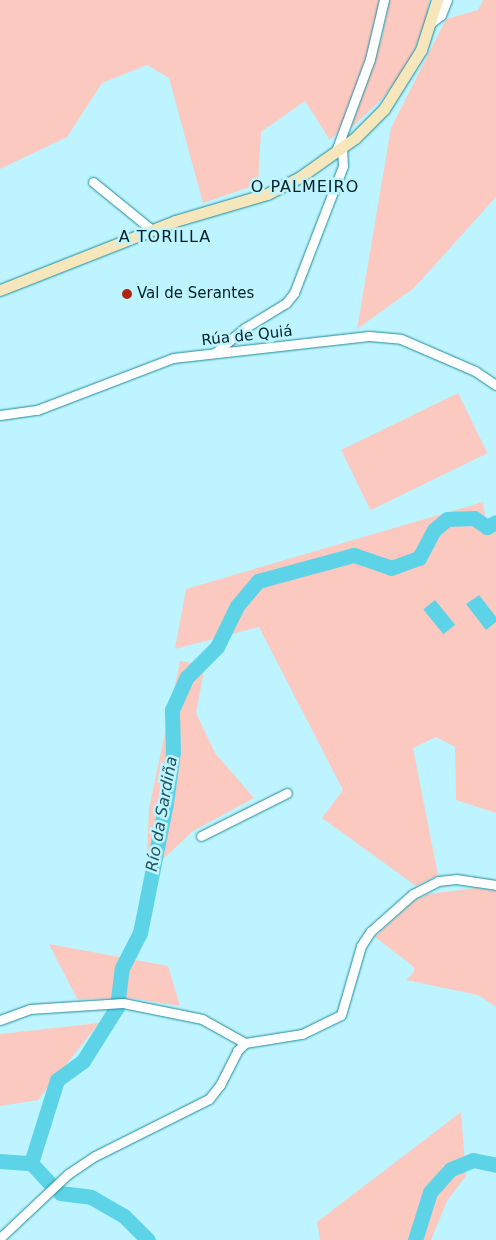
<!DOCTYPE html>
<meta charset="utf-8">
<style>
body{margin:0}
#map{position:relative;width:496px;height:1240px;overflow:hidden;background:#bef4ff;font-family:"DejaVu Sans",sans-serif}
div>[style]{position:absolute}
.green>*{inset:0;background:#fbc9c0;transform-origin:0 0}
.water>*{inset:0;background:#5dd3e7;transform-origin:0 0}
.river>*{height:15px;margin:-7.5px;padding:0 7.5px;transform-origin:7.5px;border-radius:7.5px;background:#5dd3e7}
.roads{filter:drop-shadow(0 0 1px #1c8b9b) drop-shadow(0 0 1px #1c8b9b)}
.minor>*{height:9px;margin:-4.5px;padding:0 4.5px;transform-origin:4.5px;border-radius:4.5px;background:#fff}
.major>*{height:11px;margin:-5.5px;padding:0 5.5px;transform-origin:5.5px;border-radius:5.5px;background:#f5e6bb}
.dots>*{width:14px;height:14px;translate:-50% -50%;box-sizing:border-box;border:2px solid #bef4ff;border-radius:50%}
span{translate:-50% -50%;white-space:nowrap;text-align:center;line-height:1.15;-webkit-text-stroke:5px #bef4ff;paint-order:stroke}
.poi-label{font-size:15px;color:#012126}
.left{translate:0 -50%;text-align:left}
.street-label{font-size:15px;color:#012126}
.neighbourhood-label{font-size:16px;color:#012126;letter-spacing:1px}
.water-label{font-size:16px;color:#20535c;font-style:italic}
</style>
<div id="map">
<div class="green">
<div style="clip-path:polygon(0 0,381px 0,361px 77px,341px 129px,330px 140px,305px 101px,261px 132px,258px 184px,203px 203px,169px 78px,147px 65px,102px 83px,67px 137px,0 169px)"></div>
<div style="clip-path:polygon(390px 0,429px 0,426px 21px,408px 65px,381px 100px,351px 128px,382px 37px)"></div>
<div style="clip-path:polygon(483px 0,496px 0,496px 197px,414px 288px,357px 329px,391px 128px,446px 19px,478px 10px)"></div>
<div style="left:458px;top:393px;width:67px;height:130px;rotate:64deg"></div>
<div style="clip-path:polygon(483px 502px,487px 530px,496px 529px,496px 813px,456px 800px,455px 747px,436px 737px,413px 748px,438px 875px,416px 886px,322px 818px,343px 790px,259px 627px,175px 649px,186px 589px)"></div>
<div style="clip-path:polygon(180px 661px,205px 665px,196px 713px,215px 753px,254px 798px,193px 831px,146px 875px,149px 809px)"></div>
<div style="clip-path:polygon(477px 888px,496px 891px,496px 1007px,478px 995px,406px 980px,414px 972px,414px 967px,375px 937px,414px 901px,428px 894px)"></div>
<div style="clip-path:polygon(49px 944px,168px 966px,180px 1006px,130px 998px,77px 999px)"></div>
<div style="clip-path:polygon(99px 1023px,38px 1100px,0 1106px,0 1034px)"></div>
<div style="clip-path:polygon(461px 1112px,466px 1176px,447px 1201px,431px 1240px,320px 1240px,317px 1222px)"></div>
</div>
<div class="water">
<div style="clip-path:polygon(479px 595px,496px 617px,496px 622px,486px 630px,466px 604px)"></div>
<div style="left:435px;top:600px;width:32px;height:15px;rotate:51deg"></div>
</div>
<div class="river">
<div style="left:0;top:1161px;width:31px;rotate:4deg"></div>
<div style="left:31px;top:1163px;width:87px;rotate:-72.6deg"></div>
<div style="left:57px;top:1080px;width:32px;rotate:-36deg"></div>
<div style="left:83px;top:1061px;width:64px;rotate:-57.8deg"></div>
<div style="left:117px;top:1007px;width:39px;rotate:-83deg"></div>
<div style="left:122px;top:968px;width:39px;rotate:-63deg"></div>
<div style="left:140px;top:933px;width:133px;rotate:-78.7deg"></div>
<div style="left:166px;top:803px;width:51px;rotate:-82.2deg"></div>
<div style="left:173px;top:752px;width:42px;rotate:-91.4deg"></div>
<div style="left:172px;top:710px;width:36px;rotate:-66deg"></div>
<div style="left:187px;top:677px;width:42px;rotate:-45deg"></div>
<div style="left:217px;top:647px;width:46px;rotate:-64deg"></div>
<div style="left:237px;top:606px;width:33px;rotate:-50deg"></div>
<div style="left:258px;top:581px;width:99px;rotate:-15.2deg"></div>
<div style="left:354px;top:555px;width:39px;rotate:19deg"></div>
<div style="left:391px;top:568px;width:30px;rotate:-20deg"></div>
<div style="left:419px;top:558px;width:32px;rotate:-62deg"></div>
<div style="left:434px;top:530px;width:17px;rotate:-40deg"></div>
<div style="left:447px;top:519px;width:27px;rotate:-2deg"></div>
<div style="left:474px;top:518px;width:16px;rotate:35deg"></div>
<div style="left:487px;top:527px;width:10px;rotate:-29deg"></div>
<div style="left:31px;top:1163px;width:26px;rotate:47deg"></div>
<div style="left:60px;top:1193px;width:31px;rotate:7deg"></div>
<div style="left:91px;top:1197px;width:38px;rotate:30deg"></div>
<div style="left:124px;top:1216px;width:34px;rotate:45deg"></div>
<div style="left:415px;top:1240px;width:50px;rotate:-72.6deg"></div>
<div style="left:430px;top:1192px;width:31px;rotate:-48deg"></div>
<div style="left:451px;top:1169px;width:24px;rotate:-22deg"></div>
<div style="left:473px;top:1160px;width:24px;rotate:12deg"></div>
</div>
<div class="roads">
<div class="minor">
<div style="left:432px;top:22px;width:11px;rotate:-38deg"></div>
<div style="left:441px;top:15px;width:16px;rotate:-68deg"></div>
<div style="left:336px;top:151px;width:98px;rotate:-69.7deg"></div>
<div style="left:370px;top:59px;width:61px;rotate:-76.7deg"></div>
<div style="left:93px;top:182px;width:76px;rotate:39.1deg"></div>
<div style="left:216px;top:352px;width:38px;rotate:-40deg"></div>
<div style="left:245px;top:328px;width:48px;rotate:-31.4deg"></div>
<div style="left:286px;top:303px;width:13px;rotate:-51deg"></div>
<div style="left:294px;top:293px;width:136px;rotate:-68.9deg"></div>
<div style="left:343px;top:166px;width:19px;rotate:-93deg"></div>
<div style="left:0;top:415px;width:37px;rotate:-8deg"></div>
<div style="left:37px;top:410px;width:146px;rotate:-20.9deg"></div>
<div style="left:173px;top:358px;width:197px;rotate:-6.4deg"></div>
<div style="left:369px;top:336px;width:32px;rotate:5deg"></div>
<div style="left:401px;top:339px;width:81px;rotate:23.4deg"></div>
<div style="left:475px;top:371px;width:25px;rotate:34deg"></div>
<div style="left:201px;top:836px;width:96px;rotate:-26.6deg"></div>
<div style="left:0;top:1020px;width:32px;rotate:-20deg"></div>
<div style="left:30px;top:1009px;width:93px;rotate:-3.7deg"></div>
<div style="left:123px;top:1003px;width:81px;rotate:11.4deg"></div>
<div style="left:202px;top:1019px;width:49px;rotate:29.2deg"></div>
<div style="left:0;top:1238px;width:93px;rotate:-43.3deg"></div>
<div style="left:68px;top:1174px;width:32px;rotate:-34deg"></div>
<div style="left:95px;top:1156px;width:127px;rotate:-26.6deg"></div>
<div style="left:209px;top:1099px;width:18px;rotate:-52deg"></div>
<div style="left:220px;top:1085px;width:38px;rotate:-63deg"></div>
<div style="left:237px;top:1051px;width:11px;rotate:-45deg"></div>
<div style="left:245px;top:1043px;width:58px;rotate:-9deg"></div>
<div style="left:302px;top:1034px;width:43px;rotate:-26deg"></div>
<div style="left:341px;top:1015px;width:72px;rotate:-73.8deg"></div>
<div style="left:361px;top:946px;width:17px;rotate:-57deg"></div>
<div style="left:370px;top:932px;width:57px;rotate:-41.5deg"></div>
<div style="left:413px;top:894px;width:28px;rotate:-27deg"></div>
<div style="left:438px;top:881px;width:18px;rotate:-6deg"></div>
<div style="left:456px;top:879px;width:40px;rotate:8.5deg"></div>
</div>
<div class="major">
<div style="left:0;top:290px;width:188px;rotate:-21.5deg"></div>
<div style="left:175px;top:221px;width:96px;rotate:-16.4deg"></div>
<div style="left:267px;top:194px;width:37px;rotate:-27deg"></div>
<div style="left:300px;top:177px;width:67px;rotate:-35.3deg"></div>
<div style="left:355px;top:138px;width:41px;rotate:-45deg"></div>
<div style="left:384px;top:109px;width:70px;rotate:-57.9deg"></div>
<div style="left:421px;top:50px;width:52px;rotate:-72.3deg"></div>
</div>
</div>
<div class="dots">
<div style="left:127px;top:294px;background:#b12313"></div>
</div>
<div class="poi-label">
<span class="left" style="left:137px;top:294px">Val de Serantes</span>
</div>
<div class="street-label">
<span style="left:247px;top:336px;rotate:-6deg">Rúa de Quiá</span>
</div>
<div class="neighbourhood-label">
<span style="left:305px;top:187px">O PALMEIRO</span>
<span style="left:165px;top:237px">A TORILLA</span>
</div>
<div class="water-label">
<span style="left:162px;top:814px;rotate:-80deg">Río da Sardiña</span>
</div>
</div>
